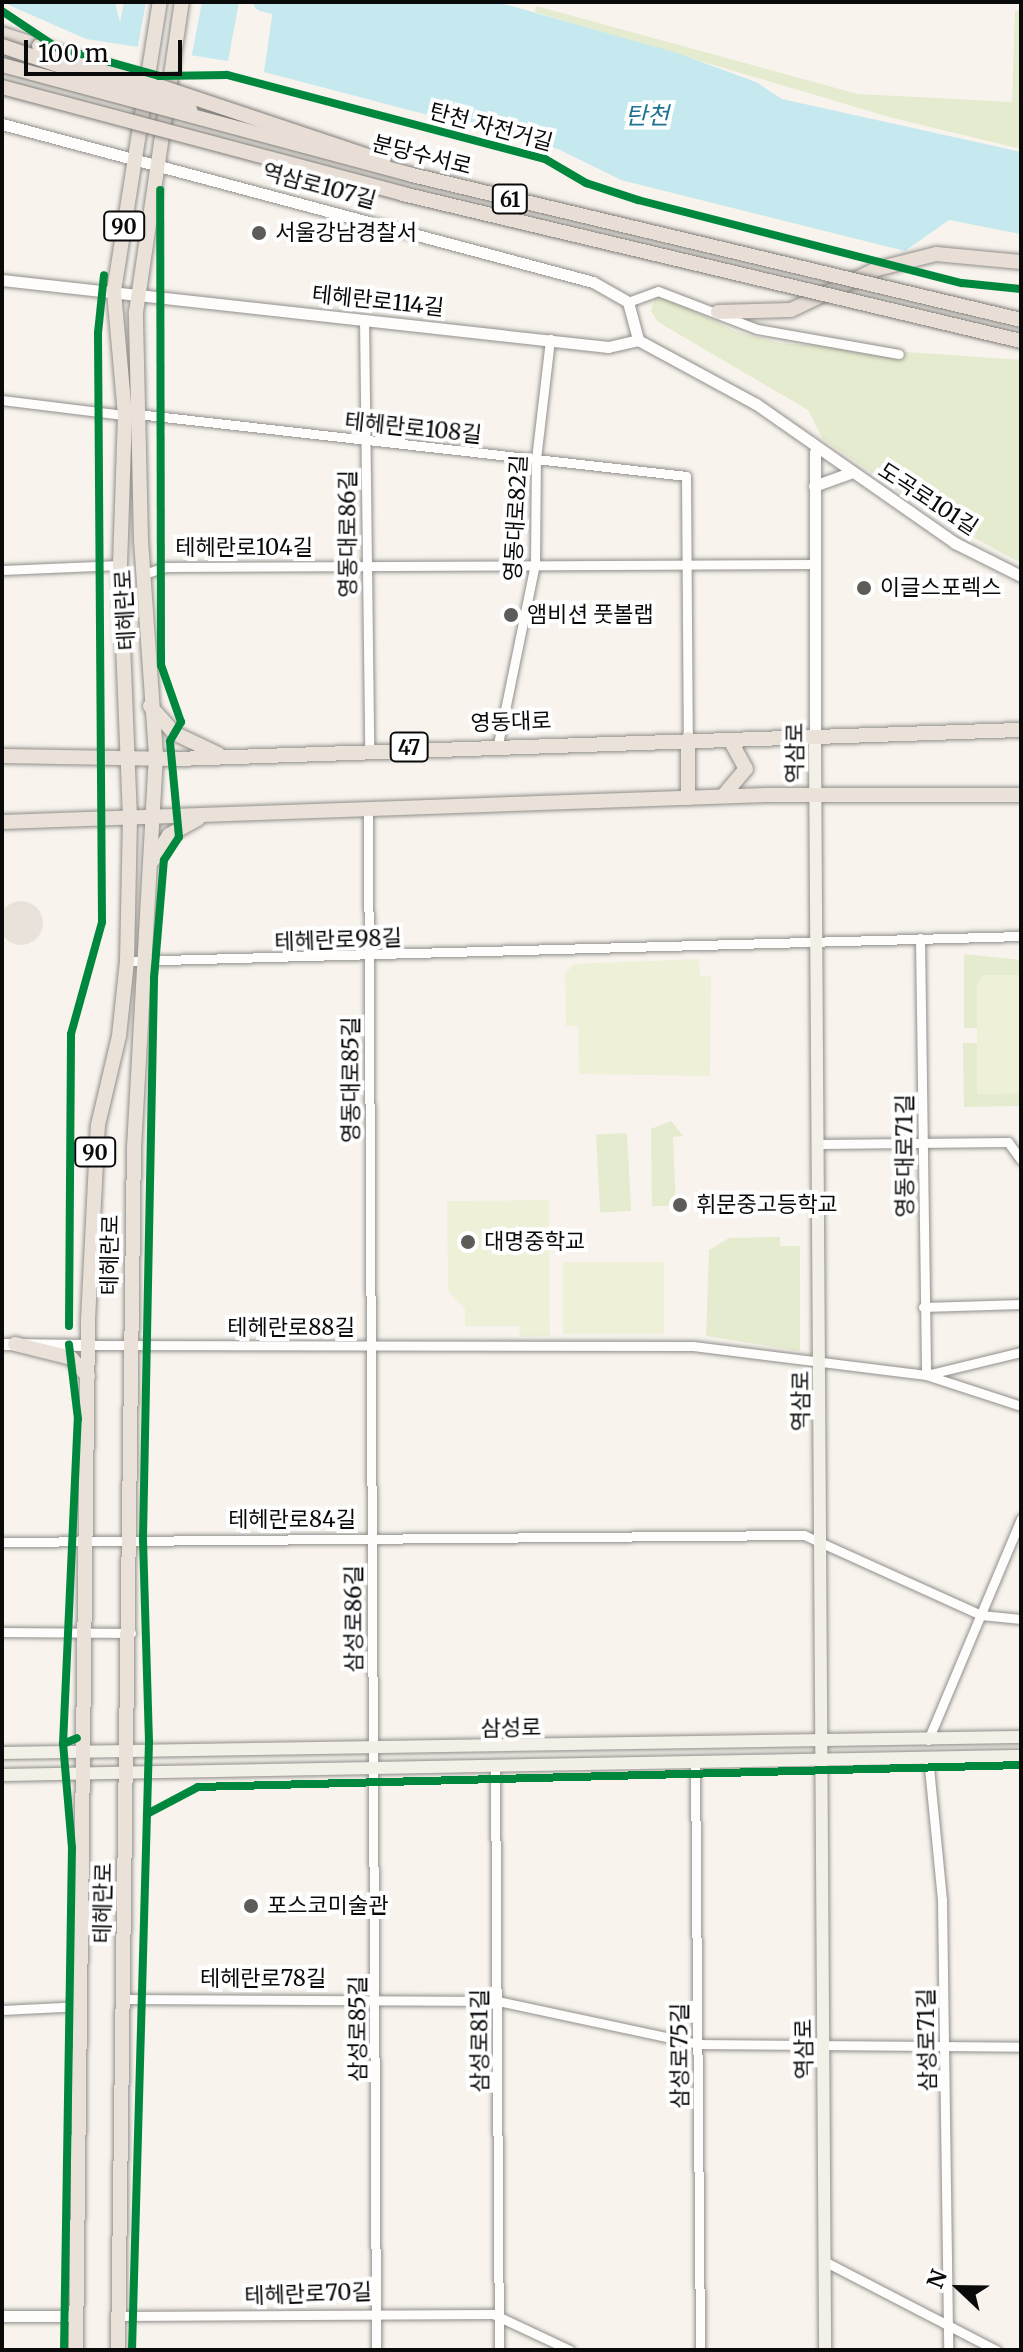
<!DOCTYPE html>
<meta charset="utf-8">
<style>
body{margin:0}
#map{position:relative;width:1023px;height:2352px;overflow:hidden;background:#f8f4ed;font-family:Merriweather,"Noto Sans KR",serif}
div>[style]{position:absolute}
.green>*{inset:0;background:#e5ebce;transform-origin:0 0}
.pitch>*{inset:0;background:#eef0d8;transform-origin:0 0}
.plaza>*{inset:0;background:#e8e2da}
.round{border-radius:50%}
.water>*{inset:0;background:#c6e9f0}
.pier>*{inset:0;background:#f8f4ed}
.river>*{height:18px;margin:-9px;padding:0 9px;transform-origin:9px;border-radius:9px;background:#c6e9f0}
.roads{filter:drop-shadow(0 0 2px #918f8c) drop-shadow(0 0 2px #918f8c)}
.minor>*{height:9px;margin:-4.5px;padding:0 4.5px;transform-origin:4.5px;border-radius:4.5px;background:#fefdfc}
.tertiary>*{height:11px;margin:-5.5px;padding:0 5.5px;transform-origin:5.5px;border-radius:5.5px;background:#fefdfc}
.secondary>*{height:12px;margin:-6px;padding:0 6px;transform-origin:6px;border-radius:6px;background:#f3f0e8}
.primary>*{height:14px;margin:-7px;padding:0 7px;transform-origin:7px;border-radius:7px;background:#eae2d8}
.trunk>*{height:14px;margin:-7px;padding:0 7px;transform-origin:7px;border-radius:7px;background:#e8ded6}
.bridges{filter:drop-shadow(0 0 2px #7e7d7a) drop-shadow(0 0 2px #7e7d7a)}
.trunk-bridge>*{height:14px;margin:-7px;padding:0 7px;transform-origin:7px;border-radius:7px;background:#e8ded6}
.cycleway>*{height:8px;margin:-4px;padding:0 4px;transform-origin:4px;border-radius:4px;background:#00873e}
.dots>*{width:22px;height:22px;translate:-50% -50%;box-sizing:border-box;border:4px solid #fff;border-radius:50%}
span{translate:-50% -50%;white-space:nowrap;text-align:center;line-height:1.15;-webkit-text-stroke:8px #fff;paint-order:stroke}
.shield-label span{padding:2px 6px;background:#fff;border:2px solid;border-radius:6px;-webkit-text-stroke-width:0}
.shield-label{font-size:20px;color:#0a0a0a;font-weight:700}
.street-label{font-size:22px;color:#0a0a0a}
.poi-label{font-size:22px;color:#0a0a0a}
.left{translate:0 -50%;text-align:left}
.water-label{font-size:24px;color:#1d7391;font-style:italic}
.frame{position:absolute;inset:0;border:4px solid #0a0a0a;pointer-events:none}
.north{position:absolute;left:919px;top:2248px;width:80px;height:80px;-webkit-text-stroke:6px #fff;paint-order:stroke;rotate:292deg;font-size:22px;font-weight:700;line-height:32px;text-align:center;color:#0a0a0a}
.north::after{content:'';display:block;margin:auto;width:28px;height:36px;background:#0a0a0a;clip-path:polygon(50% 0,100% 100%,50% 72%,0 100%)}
.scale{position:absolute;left:24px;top:40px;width:158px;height:36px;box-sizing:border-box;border:4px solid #0a0a0a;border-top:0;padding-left:10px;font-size:24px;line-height:28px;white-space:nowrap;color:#0a0a0a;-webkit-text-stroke:6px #fff;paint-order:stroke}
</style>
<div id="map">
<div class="green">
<div style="clip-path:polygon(536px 6px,858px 94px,1012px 102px,1015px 11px,1021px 10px,1021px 149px,889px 117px,535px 12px)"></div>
<div style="clip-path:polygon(663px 296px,737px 332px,779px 343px,1021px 360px,1021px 563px,939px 519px,823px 439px,808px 410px,658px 322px,651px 311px,655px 298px)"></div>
<div style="clip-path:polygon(964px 954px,1021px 960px,1021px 975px,983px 976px,977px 1028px,964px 1028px)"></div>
<div style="clip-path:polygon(963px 1043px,977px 1043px,978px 1094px,1021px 1093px,1021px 1106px,964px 1107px)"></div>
<div style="clip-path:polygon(671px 1121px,683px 1136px,673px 1137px,676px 1206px,652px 1206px,651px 1129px)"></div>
<div style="left:627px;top:1133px;width:78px;height:31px;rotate:87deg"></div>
<div style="clip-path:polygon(780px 1237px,780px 1246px,800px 1246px,800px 1351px,706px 1336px,709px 1250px,729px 1238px)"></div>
</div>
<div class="pitch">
<div style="clip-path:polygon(699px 959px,700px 976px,711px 976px,710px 1076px,579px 1074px,578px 1026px,566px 1026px,565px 974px,574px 964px)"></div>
<div style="clip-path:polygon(983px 975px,1021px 975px,1021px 1093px,977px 1094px,977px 985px)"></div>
<div style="clip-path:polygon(549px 1200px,550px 1336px,520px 1337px,519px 1326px,465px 1326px,465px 1309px,448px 1291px,447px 1201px)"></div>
<div style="left:664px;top:1262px;width:72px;height:101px;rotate:90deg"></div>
</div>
<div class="plaza">
<div class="round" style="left:-1px;top:901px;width:44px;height:44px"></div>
</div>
<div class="water">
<div style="clip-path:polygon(2px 2px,115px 2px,120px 22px,124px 2px,239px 2px,228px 61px,86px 39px)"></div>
<div style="clip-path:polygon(274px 2px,497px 2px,677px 53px,756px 82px,782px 99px,1021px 152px,1021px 234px,949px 220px,905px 251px,621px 180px,558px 149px,264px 72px)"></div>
</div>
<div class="pier">
<div style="clip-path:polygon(146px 2px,202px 2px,191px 59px,137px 51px)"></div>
</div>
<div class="river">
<div style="left:262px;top:2px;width:34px;rotate:15deg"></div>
</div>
<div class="roads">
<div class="minor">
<div style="left:628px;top:302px;width:32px;rotate:-20deg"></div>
<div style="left:658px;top:291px;width:106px;rotate:21deg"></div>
<div style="left:757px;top:329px;width:144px;rotate:10deg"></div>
<div style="left:364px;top:319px;width:430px;rotate:89.3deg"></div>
<div style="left:2px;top:400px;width:124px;rotate:7deg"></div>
<div style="left:137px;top:414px;width:552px;rotate:6.44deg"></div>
<div style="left:686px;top:476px;width:263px;rotate:89.6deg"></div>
<div style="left:2px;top:570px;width:118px;rotate:-2.4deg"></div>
<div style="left:147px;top:573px;width:19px;rotate:-18deg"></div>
<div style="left:165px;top:567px;width:649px;rotate:-0.26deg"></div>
<div style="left:498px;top:744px;width:184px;rotate:-78.4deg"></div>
<div style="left:535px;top:564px;width:105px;rotate:-89.5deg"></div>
<div style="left:536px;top:459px;width:121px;rotate:-83.3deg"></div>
<div style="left:368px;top:814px;width:1536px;rotate:89.7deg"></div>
<div style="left:920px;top:938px;width:437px;rotate:89.2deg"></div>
<div style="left:926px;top:1375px;width:98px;rotate:-13.6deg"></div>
<div style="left:127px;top:961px;width:894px;rotate:-1.6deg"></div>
<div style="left:820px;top:1144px;width:188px;rotate:-0.6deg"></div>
<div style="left:1008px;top:1142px;width:22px;rotate:54deg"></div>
<div style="left:923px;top:1307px;width:98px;rotate:-1.8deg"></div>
<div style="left:88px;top:1345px;width:605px;rotate:0.09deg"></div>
<div style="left:693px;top:1346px;width:235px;rotate:7.1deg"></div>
<div style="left:926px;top:1375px;width:100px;rotate:18.1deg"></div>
<div style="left:2px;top:1542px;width:802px;rotate:-0.5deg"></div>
<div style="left:804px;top:1535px;width:194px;rotate:24.3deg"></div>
<div style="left:981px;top:1615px;width:40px;rotate:5.7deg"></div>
<div style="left:2px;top:1632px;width:129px;rotate:0.4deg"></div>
<div style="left:928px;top:1740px;width:240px;rotate:-67.2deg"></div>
<div style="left:928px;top:1757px;width:145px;rotate:84.4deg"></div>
<div style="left:942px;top:1901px;width:449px;rotate:89.2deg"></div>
<div style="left:695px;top:1761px;width:589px;rotate:89.51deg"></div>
<div style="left:495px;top:1766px;width:584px;rotate:89.61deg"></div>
<div style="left:123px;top:1999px;width:375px;rotate:0.3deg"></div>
<div style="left:498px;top:2001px;width:205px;rotate:12.1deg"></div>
<div style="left:698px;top:2044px;width:323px;rotate:0.5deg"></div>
<div style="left:2px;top:2010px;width:80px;rotate:-2.9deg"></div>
<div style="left:824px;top:2261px;width:194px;rotate:27.4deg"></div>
<div style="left:119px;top:2316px;width:374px;rotate:-0.3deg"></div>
<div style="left:493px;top:2314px;width:85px;rotate:25.1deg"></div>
</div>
<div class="tertiary">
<div style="left:2px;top:124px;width:612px;rotate:14.97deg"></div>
<div style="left:593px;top:282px;width:40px;rotate:29.7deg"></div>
<div style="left:628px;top:302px;width:39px;rotate:75deg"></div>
<div style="left:2px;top:280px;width:610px;rotate:6.31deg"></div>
<div style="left:608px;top:347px;width:31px;rotate:-13deg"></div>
<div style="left:638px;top:340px;width:134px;rotate:28.5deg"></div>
<div style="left:756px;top:404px;width:243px;rotate:34.9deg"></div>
<div style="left:955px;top:543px;width:74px;rotate:26.6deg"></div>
<div style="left:815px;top:452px;width:290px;rotate:90deg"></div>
<div style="left:814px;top:486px;width:37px;rotate:-20deg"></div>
<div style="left:2px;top:1344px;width:86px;rotate:0.7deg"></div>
<div style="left:2px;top:2316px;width:75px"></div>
</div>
<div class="secondary">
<div style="left:815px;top:742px;width:1608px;rotate:89.64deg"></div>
<div style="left:2px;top:1753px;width:1019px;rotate:-0.9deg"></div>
<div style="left:2px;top:1775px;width:1019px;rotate:-1.07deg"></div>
</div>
<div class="primary">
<div style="left:150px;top:706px;width:36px;rotate:48deg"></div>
<div style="left:174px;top:733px;width:49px;rotate:25.5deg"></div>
<div style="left:688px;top:739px;width:59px;rotate:90deg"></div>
<div style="left:2px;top:756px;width:174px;rotate:1deg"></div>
<div style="left:176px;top:759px;width:845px;rotate:-1.97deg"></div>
<div style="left:723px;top:796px;width:35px;rotate:-50deg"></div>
<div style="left:746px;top:769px;width:33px;rotate:-119deg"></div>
<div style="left:2px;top:822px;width:765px;rotate:-2.02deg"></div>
<div style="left:767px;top:795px;width:254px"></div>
<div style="left:153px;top:860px;width:30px;rotate:-57deg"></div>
<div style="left:169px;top:835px;width:33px;rotate:-29deg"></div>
<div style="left:15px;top:1344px;width:58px;rotate:14deg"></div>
<div style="left:71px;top:1358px;width:25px;rotate:47deg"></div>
<div style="left:76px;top:2350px;width:1030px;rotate:-89.33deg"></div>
<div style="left:88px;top:1320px;width:195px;rotate:-87.1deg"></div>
<div style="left:98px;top:1125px;width:91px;rotate:-76.7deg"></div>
<div style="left:119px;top:1036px;width:75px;rotate:-83.9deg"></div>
<div style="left:127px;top:961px;width:143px;rotate:-88.8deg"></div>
<div style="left:130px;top:818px;width:253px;rotate:-92.3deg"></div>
<div style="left:120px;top:565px;width:150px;rotate:-88.1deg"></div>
<div style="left:125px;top:415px;width:124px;rotate:-95.1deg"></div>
<div style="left:114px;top:291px;width:293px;rotate:-81deg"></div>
<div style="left:118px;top:2350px;width:1202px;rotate:-89.24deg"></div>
<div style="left:134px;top:1148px;width:394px;rotate:-86.8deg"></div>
<div style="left:156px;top:755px;width:216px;rotate:-94deg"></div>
<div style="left:141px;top:540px;width:228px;rotate:-91.3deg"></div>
<div style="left:136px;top:312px;width:313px;rotate:-81.6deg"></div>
</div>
<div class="trunk">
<div style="left:2px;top:34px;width:39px;rotate:18deg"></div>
<div style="left:718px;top:312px;width:73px;rotate:-1.6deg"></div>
<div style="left:791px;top:310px;width:95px;rotate:-25.5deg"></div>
<div style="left:877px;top:269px;width:61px;rotate:-14.3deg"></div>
<div style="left:936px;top:254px;width:85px;rotate:5.4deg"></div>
</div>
</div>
<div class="bridges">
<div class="trunk-bridge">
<div style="left:2px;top:46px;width:199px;rotate:18.8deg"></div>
<div style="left:39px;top:46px;width:363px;rotate:18.5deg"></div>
<div style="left:2px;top:65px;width:424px;rotate:15deg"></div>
<div style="left:412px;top:175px;width:626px;rotate:13.39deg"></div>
<div style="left:2px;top:87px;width:415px;rotate:14.9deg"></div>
<div style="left:403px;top:194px;width:635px;rotate:13.38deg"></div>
</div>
</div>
<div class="cycleway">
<div style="left:2px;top:11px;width:65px;rotate:33.7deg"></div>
<div style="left:56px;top:47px;width:107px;rotate:15.7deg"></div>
<div style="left:159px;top:76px;width:68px;rotate:-0.8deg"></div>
<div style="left:227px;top:75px;width:329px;rotate:14.8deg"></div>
<div style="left:545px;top:159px;width:48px;rotate:30.3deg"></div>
<div style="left:586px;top:183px;width:55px;rotate:18.1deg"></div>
<div style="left:638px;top:200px;width:334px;rotate:14.4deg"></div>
<div style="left:962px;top:283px;width:59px;rotate:5.8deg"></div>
<div style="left:69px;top:1326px;width:292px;rotate:-89.6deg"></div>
<div style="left:71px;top:1034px;width:116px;rotate:-74.5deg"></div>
<div style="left:102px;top:922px;width:589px;rotate:-90.39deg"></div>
<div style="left:98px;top:333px;width:58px;rotate:-84.1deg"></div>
<div style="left:63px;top:1744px;width:325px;rotate:-87.4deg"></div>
<div style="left:78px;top:1419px;width:75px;rotate:-96.9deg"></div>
<div style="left:147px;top:1814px;width:58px;rotate:-27.9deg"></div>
<div style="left:198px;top:1787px;width:823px;rotate:-1.53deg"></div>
<div style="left:64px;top:2350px;width:502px;rotate:-89.09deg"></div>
<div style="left:72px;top:1848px;width:104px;rotate:-94.9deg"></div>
<div style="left:63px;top:1744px;width:15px;rotate:-23deg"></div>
<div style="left:132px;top:2350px;width:608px;rotate:-88.4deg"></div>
<div style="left:149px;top:1742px;width:204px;rotate:-91.7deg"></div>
<div style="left:143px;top:1538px;width:560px;rotate:-88.87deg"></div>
<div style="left:154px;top:978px;width:118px;rotate:-85.2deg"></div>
<div style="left:164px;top:860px;width:27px;rotate:-57deg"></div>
<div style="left:179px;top:837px;width:96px;rotate:-95.4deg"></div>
<div style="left:170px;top:741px;width:22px;rotate:-60deg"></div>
<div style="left:181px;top:722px;width:60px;rotate:-109.3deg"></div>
<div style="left:161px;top:665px;width:475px;rotate:-90.1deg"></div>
</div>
<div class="dots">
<div style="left:259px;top:233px;background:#5d5c59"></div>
<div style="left:864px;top:588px;background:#5d5c59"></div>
<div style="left:511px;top:615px;background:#5d5c59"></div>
<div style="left:680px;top:1205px;background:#5d5c59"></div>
<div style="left:468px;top:1242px;background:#5d5c59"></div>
<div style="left:251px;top:1906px;background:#5d5c59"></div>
</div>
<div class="shield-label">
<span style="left:510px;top:199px">61</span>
<span style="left:124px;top:226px">90</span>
<span style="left:409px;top:747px">47</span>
<span style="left:95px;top:1152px">90</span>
</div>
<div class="street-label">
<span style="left:491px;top:127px;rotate:15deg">탄천 자전거길</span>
<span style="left:422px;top:155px;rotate:14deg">분당수서로</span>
<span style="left:319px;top:186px;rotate:15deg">역삼로107길</span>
<span style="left:378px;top:301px;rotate:6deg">테헤란로114길</span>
<span style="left:413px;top:428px;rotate:6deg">테헤란로108길</span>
<span style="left:928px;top:499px;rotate:33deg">도곡로101길</span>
<span style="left:516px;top:518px;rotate:-87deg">영동대로82길</span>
<span style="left:348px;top:534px;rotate:-90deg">영동대로86길</span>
<span style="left:244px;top:548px">테헤란로104길</span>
<span style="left:125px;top:610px;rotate:-93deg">테헤란로</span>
<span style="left:511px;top:722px;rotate:-2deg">영동대로</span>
<span style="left:795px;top:753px;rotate:-90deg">역삼로</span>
<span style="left:338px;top:940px;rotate:-2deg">테헤란로98길</span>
<span style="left:351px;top:1080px;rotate:-90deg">영동대로85길</span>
<span style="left:905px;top:1156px;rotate:-90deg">영동대로71길</span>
<span style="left:110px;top:1255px;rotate:-89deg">테헤란로</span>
<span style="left:291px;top:1328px">테헤란로88길</span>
<span style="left:801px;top:1401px;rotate:-90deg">역삼로</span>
<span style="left:292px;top:1520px">테헤란로84길</span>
<span style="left:354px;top:1619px;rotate:-90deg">삼성로86길</span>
<span style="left:511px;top:1728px;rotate:-1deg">삼성로</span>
<span style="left:103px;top:1903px;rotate:-89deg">테헤란로</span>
<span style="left:263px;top:1979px">테헤란로78길</span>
<span style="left:358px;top:2029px;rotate:-90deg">삼성로85길</span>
<span style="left:927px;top:2040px;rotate:-91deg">삼성로71길</span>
<span style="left:480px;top:2041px;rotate:-90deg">삼성로81길</span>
<span style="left:804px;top:2049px;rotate:-91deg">역삼로</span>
<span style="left:680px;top:2056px;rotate:-90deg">삼성로75길</span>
<span style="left:308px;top:2294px;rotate:-2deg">테헤란로70길</span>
</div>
<div class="poi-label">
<span class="left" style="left:275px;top:233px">서울강남경찰서</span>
<span class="left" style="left:880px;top:588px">이글스포렉스</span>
<span class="left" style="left:527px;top:615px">앰비션 풋볼랩</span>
<span class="left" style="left:696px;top:1205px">휘문중고등학교</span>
<span class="left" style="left:484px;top:1242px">대명중학교</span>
<span class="left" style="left:267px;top:1906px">포스코미술관</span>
</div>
<div class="water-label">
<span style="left:647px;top:116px">탄천</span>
</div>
<div class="frame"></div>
<div class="north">N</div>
<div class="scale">100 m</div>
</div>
